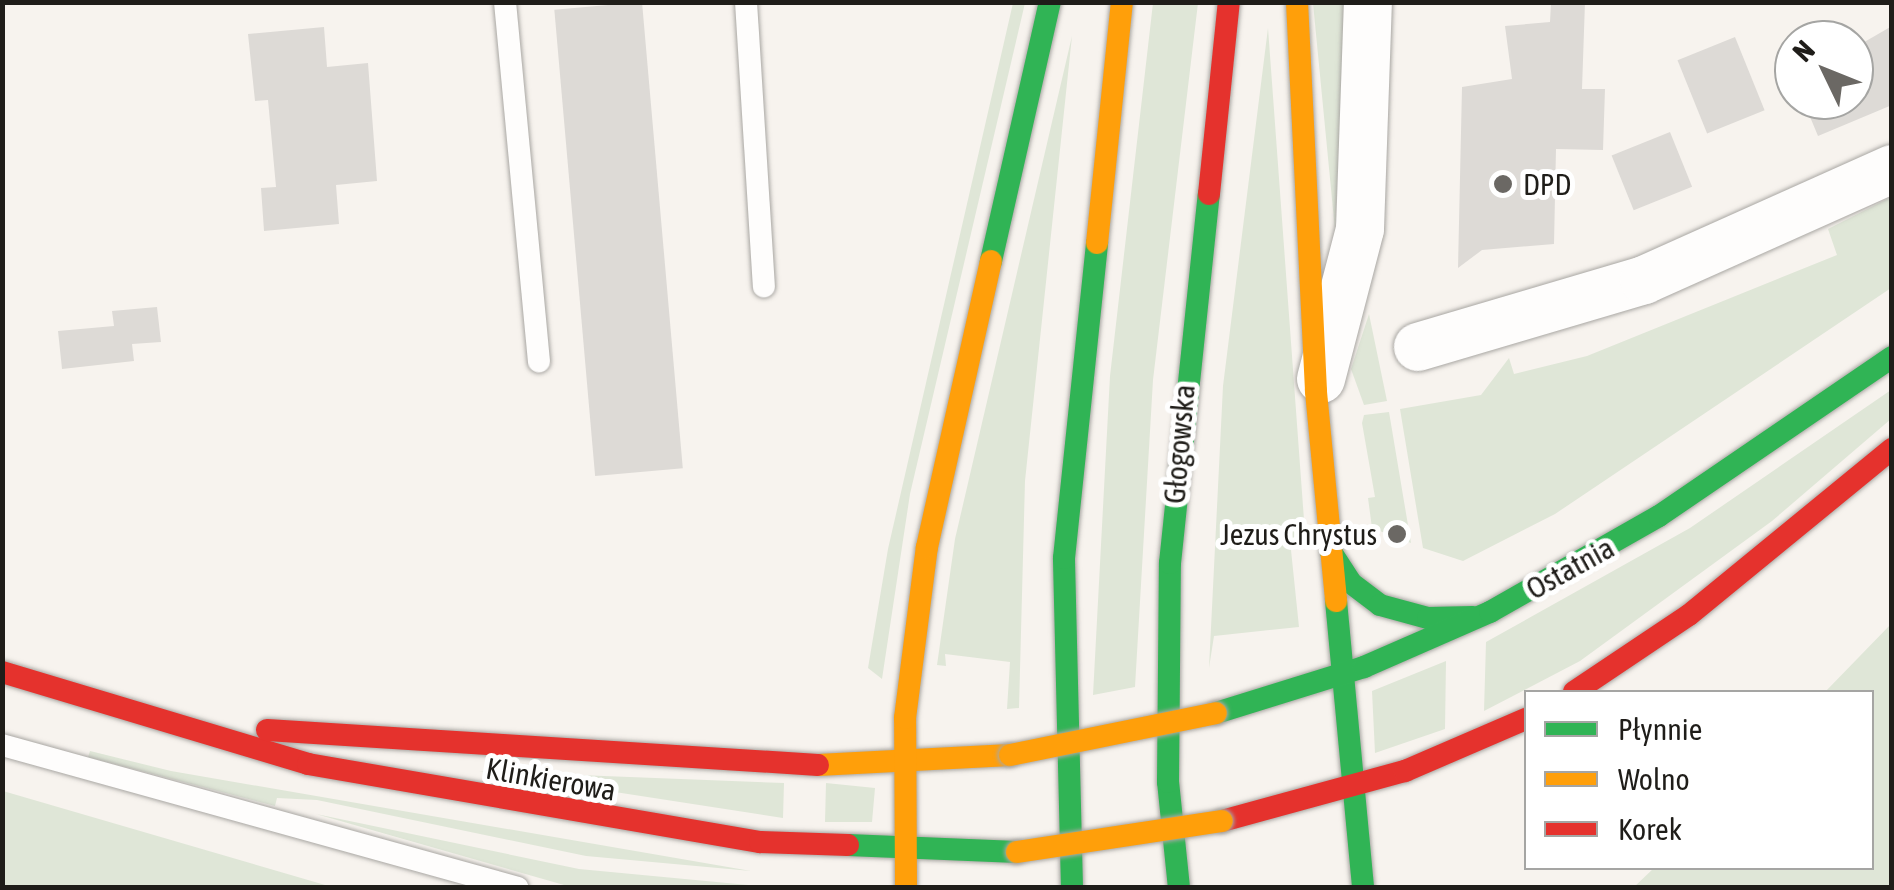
<!DOCTYPE html>
<meta charset="utf-8">
<style>
body{margin:0}
#map{position:relative;width:1894px;height:890px;overflow:hidden;background:#f7f3ee;font-family:"Asap Condensed",sans-serif}
div>[style]{position:absolute}
.green>*{inset:0;background:#dfe6d7}
.building>*{inset:0;background:#dddad6;transform-origin:0 0}
.roads{filter:drop-shadow(0 0 2px #a9a7a3) drop-shadow(0 0 2px #a9a7a3)}
.lane>*{height:22px;margin:-11px;padding:0 11px;transform-origin:11px;border-radius:11px;background:#fefdfc}
.street>*{height:48px;margin:-24px;padding:0 24px;transform-origin:24px;border-radius:24px;background:#fefdfc}
.fast>*{height:22px;margin:-11px;padding:0 11px;transform-origin:11px;border-radius:11px;background:#30b455}
.slow>*{height:22px;margin:-11px;padding:0 11px;transform-origin:11px;border-radius:11px;background:#ff9f0a}
.jam>*{height:22px;margin:-11px;padding:0 11px;transform-origin:11px;border-radius:11px;background:#e5322d}
.bridges{filter:drop-shadow(0 0 2px #a9a7a3) drop-shadow(0 0 2px #a9a7a3)}
.slow-bridge>*{height:22px;margin:-11px;padding:0 11px;transform-origin:11px;border-radius:11px;background:#ff9f0a}
.dots>*{width:28px;height:28px;translate:-50% -50%;box-sizing:border-box;border:5px solid #fff;border-radius:50%}
span{translate:-50% -50%;white-space:nowrap;text-align:center;line-height:1.15;-webkit-text-stroke:10px #fff;paint-order:stroke}
.poi-label{font-size:30px;color:#1f1d19}
.left{translate:0 -50%;text-align:left}
.right{translate:-100% -50%;text-align:right}
.street-label{font-size:30px;color:#1f1d19}
.frame{position:absolute;inset:0;border:5px solid #1f1d19;pointer-events:none}
.legend{position:absolute;left:1524px;top:690px;width:350px;height:180px;box-sizing:border-box;background:#fff;border:2px solid #a5a5a3;margin:0;padding:12px 18px;list-style:none;font-size:30px;color:#1f1d19}
.legend li{display:flex;align-items:center;gap:20px;height:50px}
.legend b{width:50px;border:2px solid #a5a5a3}
.north{position:absolute;left:1774px;top:20px;width:100px;height:100px;box-sizing:border-box;background:#fff;border:2px solid #a5a5a3;border-radius:50%;rotate:313deg;font-size:28px;font-weight:700;line-height:40px;text-align:center;color:#1f1d19}
.north::after{content:'';display:block;margin:auto;width:35px;height:45px;background:#6b6864;clip-path:polygon(50% 0,100% 100%,50% 72%,0 100%)}
</style>
<div id="map">
<div class="green">
<div style="clip-path:polygon(1013px 3px,1025px 3px,910px 494px,882px 679px,868px 668px,888px 549px)"></div>
<div style="clip-path:polygon(1153px 3px,1198px 3px,1153px 380px,1135px 687px,1093px 695px,1110px 376px)"></div>
<div style="clip-path:polygon(1313px 3px,1346px 3px,1335px 230px)"></div>
<div style="clip-path:polygon(1268px 28px,1306px 547px,1291px 550px,1299px 627px,1214px 636px,1209px 668px,1223px 386px)"></div>
<div style="clip-path:polygon(1072px 36px,1025px 481px,1019px 708px,1007px 709px,1010px 662px,945px 654px,946px 666px,937px 665px,955px 539px)"></div>
<div style="clip-path:polygon(1891px 197px,1891px 288px,1555px 514px,1463px 561px,1423px 548px,1400px 409px,1481px 395px,1509px 358px,1514px 374px,1587px 356px,1837px 255px,1828px 229px)"></div>
<div style="clip-path:polygon(1369px 314px,1387px 401px,1364px 405px,1351px 369px)"></div>
<div style="clip-path:polygon(1891px 390px,1891px 419px,1772px 521px,1580px 661px,1484px 711px,1486px 642px,1690px 528px)"></div>
<div style="clip-path:polygon(1389px 412px,1411px 543px,1372px 528px,1368px 498px,1375px 497px,1362px 423px,1364px 415px)"></div>
<div style="clip-path:polygon(1891px 624px,1891px 887px,1634px 887px,1654px 868px,1872px 868px,1872px 692px,1825px 692px)"></div>
<div style="clip-path:polygon(1446px 661px,1445px 729px,1375px 753px,1372px 691px)"></div>
<div style="clip-path:polygon(90px 751px,171px 771px,751px 871px,586px 856px,317px 800px,277px 798px,275px 806px,88px 757px)"></div>
<div style="clip-path:polygon(479px 771px,784px 783px,783px 818px)"></div>
<div style="clip-path:polygon(826px 783px,875px 788px,872px 822px,825px 822px)"></div>
<div style="clip-path:polygon(2px 791px,3px 791px,332px 887px,3px 887px)"></div>
<div style="clip-path:polygon(316px 814px,579px 869px,769px 887px,571px 887px)"></div>
</div>
<div class="building">
<div style="left:642px;top:2px;width:468px;height:88px;rotate:85deg"></div>
<div style="clip-path:polygon(1551px 2px,1585px 2px,1582px 89px,1605px 89px,1603px 150px,1556px 149px,1554px 244px,1482px 250px,1458px 268px,1462px 87px,1512px 79px,1505px 26px,1550px 22px)"></div>
<div style="clip-path:polygon(1892px 26px,1892px 105px,1818px 136px,1803px 100px,1854px 100px,1854px 48px)"></div>
<div style="clip-path:polygon(324px 27px,327px 67px,368px 63px,377px 181px,336px 185px,339px 224px,264px 231px,261px 188px,276px 187px,268px 100px,255px 101px,248px 34px)"></div>
<div style="left:1735px;top:37px;width:79px;height:62px;rotate:68deg"></div>
<div style="left:1670px;top:132px;width:59px;height:63px;rotate:68deg"></div>
<div style="clip-path:polygon(157px 307px,161px 342px,132px 344px,134px 361px,62px 369px,58px 331px,114px 326px,112px 311px)"></div>
</div>
<div class="roads">
<div class="lane">
<div style="left:505px;top:2px;width:361px;rotate:84.6deg"></div>
<div style="left:746px;top:2px;width:285px;rotate:86.4deg"></div>
<div style="left:2px;top:745px;width:535px;rotate:15.49deg"></div>
</div>
<div class="street">
<div style="left:1418px;top:347px;width:236px;rotate:-16.5deg"></div>
<div style="left:1644px;top:280px;width:272px;rotate:-24.1deg"></div>
<div style="left:1321px;top:379px;width:155px;rotate:-75.4deg"></div>
<div style="left:1360px;top:229px;width:227px;rotate:-88deg"></div>
</div>
<div class="fast">
<div style="left:991px;top:261px;width:266px;rotate:-77.2deg"></div>
<div style="left:1331px;top:552px;width:37px;rotate:57deg"></div>
<div style="left:1351px;top:583px;width:36px;rotate:37deg"></div>
<div style="left:1380px;top:605px;width:50px;rotate:15.2deg"></div>
<div style="left:1428px;top:618px;width:45px;rotate:-1.3deg"></div>
<div style="left:1336px;top:601px;width:288px;rotate:84.6deg"></div>
<div style="left:1216px;top:713px;width:155px;rotate:-17.3deg"></div>
<div style="left:1364px;top:667px;width:137px;rotate:-23.6deg"></div>
<div style="left:1490px;top:612px;width:194px;rotate:-29.6deg"></div>
<div style="left:1659px;top:516px;width:282px;rotate:-34.3deg"></div>
<div style="left:848px;top:845px;width:169px;rotate:2.4deg"></div>
<div style="left:1072px;top:888px;width:330px;rotate:-91.4deg"></div>
<div style="left:1064px;top:558px;width:317px;rotate:-84deg"></div>
<div style="left:1179px;top:888px;width:107px;rotate:-95.9deg"></div>
<div style="left:1168px;top:782px;width:219px;rotate:-89.5deg"></div>
<div style="left:1170px;top:563px;width:371px;rotate:-84deg"></div>
</div>
<div class="slow">
<div style="left:1297px;top:2px;width:390px;rotate:87.2deg"></div>
<div style="left:1316px;top:392px;width:210px;rotate:84.5deg"></div>
<div style="left:1097px;top:243px;width:242px;rotate:-84.1deg"></div>
<div style="left:818px;top:765px;width:192px;rotate:-3deg"></div>
<div style="left:906px;top:888px;width:170px;rotate:-90.3deg"></div>
<div style="left:905px;top:718px;width:172px;rotate:-82.7deg"></div>
<div style="left:927px;top:547px;width:293px;rotate:-77.4deg"></div>
</div>
<div class="jam">
<div style="left:1209px;top:194px;width:193px;rotate:-84.1deg"></div>
<div style="left:2px;top:672px;width:320px;rotate:16.7deg"></div>
<div style="left:308px;top:764px;width:459px;rotate:9.8deg"></div>
<div style="left:760px;top:842px;width:88px;rotate:2deg"></div>
<div style="left:1574px;top:692px;width:138px;rotate:-33.8deg"></div>
<div style="left:1689px;top:615px;width:262px;rotate:-39.3deg"></div>
<div style="left:267px;top:730px;width:552px;rotate:3.63deg"></div>
<div style="left:1222px;top:821px;width:190px;rotate:-15.3deg"></div>
<div style="left:1405px;top:771px;width:132px;rotate:-23.3deg"></div>
</div>
</div>
<div class="bridges">
<div class="slow-bridge">
<div style="left:1010px;top:755px;width:210px;rotate:-11.5deg"></div>
<div style="left:1017px;top:852px;width:207px;rotate:-8.6deg"></div>
</div>
</div>
<div class="dots">
<div style="left:1503px;top:184px;background:#6b6864"></div>
<div style="left:1397px;top:534px;background:#6b6864"></div>
</div>
<div class="poi-label">
<span class="left" style="left:1523px;top:184px">DPD</span>
<span class="right" style="left:1377px;top:534px">Jezus Chrystus</span>
</div>
<div class="street-label">
<span style="left:1179px;top:444px;rotate:-85deg">Głogowska</span>
<span style="left:1570px;top:568px;rotate:-29deg">Ostatnia</span>
<span style="left:551px;top:779px;rotate:10deg">Klinkierowa</span>
</div>
<div class="frame"></div>
<ul class="legend">
<li><b style="height:12px;background:#30b455"></b>Płynnie</li>
<li><b style="height:12px;background:#ff9f0a"></b>Wolno</li>
<li><b style="height:12px;background:#e5322d"></b>Korek</li>
</ul>
<div class="north">N</div>
</div>
